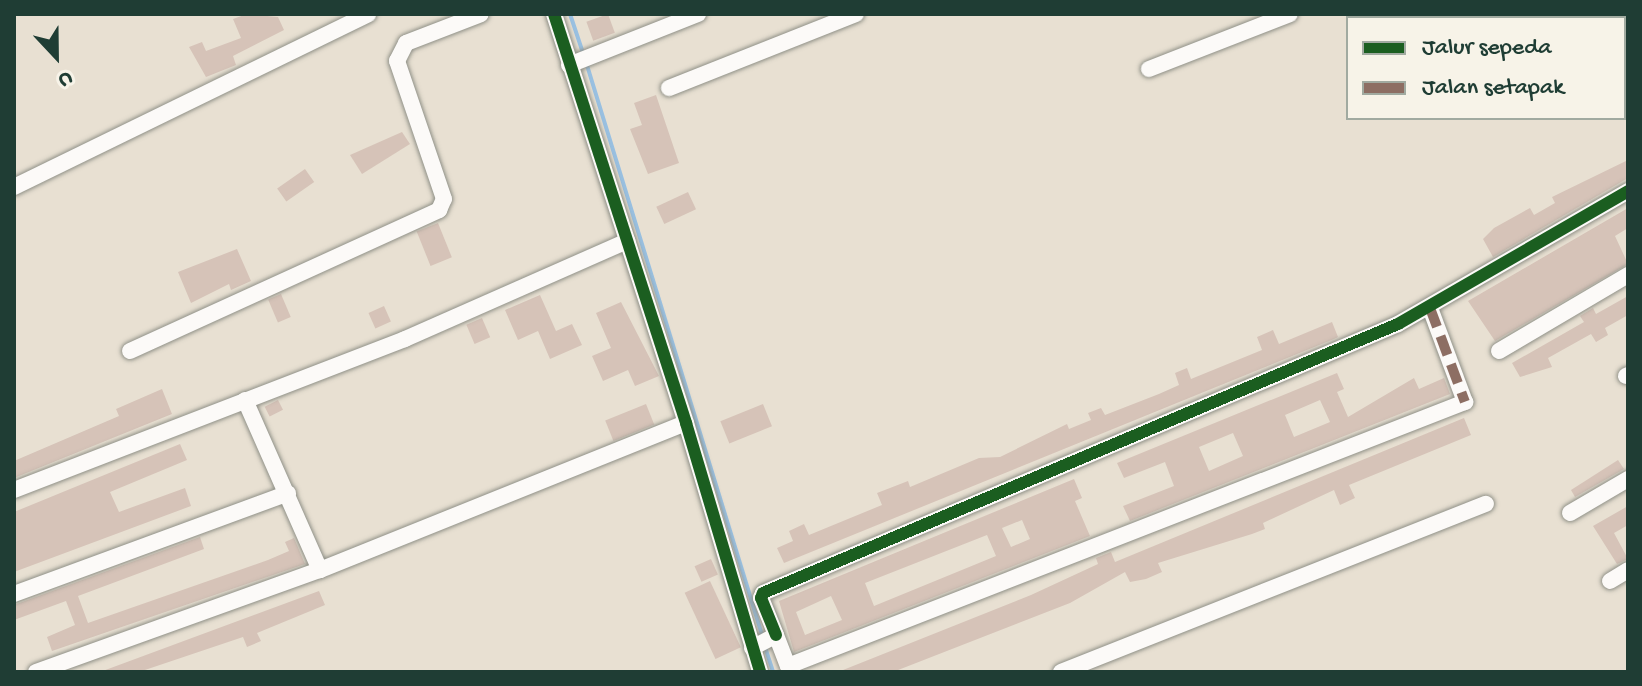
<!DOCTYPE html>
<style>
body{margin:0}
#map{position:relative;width:1642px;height:686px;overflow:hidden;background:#e8e0d2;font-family:"Gochi Hand",sans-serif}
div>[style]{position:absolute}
.stream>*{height:4px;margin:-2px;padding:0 2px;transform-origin:2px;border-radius:2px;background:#99c0e1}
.building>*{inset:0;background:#d6c3b8;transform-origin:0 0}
.roads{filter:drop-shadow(0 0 2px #8f9087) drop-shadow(0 0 2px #8f9087)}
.minor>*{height:16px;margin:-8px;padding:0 8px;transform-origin:8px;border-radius:8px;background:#fcfaf8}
.quiet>*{height:10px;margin-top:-5px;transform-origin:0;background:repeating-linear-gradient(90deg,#8d6e63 0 20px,transparent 0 30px)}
.cycleway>*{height:12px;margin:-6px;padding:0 6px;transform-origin:6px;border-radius:6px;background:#1b5e20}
span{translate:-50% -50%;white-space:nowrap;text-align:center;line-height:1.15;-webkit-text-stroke:7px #f7f3e8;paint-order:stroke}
.frame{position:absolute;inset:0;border:16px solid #1f3d34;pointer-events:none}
.legend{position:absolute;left:1346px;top:16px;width:280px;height:104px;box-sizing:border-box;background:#f7f3e8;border:2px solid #a1aaa0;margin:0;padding:10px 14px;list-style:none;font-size:24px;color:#1f3d34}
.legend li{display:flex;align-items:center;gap:16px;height:40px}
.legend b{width:40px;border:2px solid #a1aaa0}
.north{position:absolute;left:16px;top:16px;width:80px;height:80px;-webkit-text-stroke:6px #f7f3e8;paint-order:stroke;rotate:158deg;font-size:22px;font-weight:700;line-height:32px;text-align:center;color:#1f3d34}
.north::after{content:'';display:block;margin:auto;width:28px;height:36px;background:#1f3d34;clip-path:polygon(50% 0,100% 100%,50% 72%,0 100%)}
</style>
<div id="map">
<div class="stream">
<div style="left:570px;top:14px;width:41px;rotate:71.6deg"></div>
<div style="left:586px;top:62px;width:603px;rotate:72.92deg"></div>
<div style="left:765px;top:647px;width:26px;rotate:72deg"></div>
</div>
<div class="building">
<div style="clip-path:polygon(247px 14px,278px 17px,284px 30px,233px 56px,236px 65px,206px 77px,189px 47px,202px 42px,206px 51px,241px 38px,233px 19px)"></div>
<div style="left:608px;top:14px;width:20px;height:23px;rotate:70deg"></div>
<div style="clip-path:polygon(656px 95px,679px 163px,648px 174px,630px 129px,642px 125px,634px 103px)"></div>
<div style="clip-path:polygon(402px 132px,410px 144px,362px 174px,350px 155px)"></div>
<div style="clip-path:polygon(1628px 160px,1628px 178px,1493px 257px,1483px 239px,1494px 228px,1530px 208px,1534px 215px,1555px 203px,1552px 197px)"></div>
<div style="left:305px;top:169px;width:16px;height:34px;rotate:55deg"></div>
<div style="left:688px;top:192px;width:19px;height:35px;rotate:65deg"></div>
<div style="clip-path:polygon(1628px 208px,1628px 228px,1615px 236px,1628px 264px,1495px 341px,1468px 301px)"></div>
<div style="left:438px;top:223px;width:37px;height:23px;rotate:68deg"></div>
<div style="clip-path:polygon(237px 249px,251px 281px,231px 290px,229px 284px,191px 303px,178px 272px)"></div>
<div style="left:281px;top:294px;width:25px;height:14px;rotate:67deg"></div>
<div style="clip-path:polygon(540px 295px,556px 331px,572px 324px,582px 345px,550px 359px,538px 331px,518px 340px,505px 310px)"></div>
<div style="clip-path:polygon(1628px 296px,1628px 315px,1605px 328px,1608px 335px,1596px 342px,1591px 334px,1548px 358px,1552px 367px,1520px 377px,1512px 363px,1584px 322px,1580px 316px,1593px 308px,1596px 314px)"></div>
<div style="clip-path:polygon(621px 302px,659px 376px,635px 386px,628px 370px,603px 381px,592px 356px,611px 348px,596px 313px)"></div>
<div style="left:384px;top:306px;width:17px;height:17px;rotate:66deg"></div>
<div style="left:482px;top:318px;width:21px;height:17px;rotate:67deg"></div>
<div style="clip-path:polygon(1332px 322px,1338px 337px,1334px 339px,784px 563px,777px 548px,793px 541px,789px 531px,804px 524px,809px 535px,882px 505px,877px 493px,890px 488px,908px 481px,910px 487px,979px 458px,1000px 457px,1067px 424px,1069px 429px,1091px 420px,1088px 413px,1101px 408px,1105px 415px,1159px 394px,1179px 385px,1175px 373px,1187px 368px,1191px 379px,1262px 350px,1257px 337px,1273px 330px,1279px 344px)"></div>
<div style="clip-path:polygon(evenodd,1337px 373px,1344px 389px,1337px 392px,1348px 417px,1414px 378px,1419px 389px,1444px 378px,1450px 394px,1130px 521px,1123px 506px,1174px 486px,1165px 462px,1124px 478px,1117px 463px,1337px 373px,1320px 400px,1330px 422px,1294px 437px,1285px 415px,1320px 400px,1337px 373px,1233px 433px,1243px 456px,1209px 471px,1199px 447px,1233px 433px)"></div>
<div style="clip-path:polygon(162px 389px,172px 414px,14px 478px,14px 461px,119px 416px,116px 409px)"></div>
<div style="left:278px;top:400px;width:11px;height:15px;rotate:63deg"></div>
<div style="left:646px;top:404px;width:22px;height:44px;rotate:68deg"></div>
<div style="left:763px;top:404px;width:24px;height:46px;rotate:68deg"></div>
<div style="clip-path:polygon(1464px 418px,1471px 435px,1349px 485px,1355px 498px,1340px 505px,1334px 490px,1263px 523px,1265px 529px,1252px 534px,1158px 563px,1162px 572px,1146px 579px,1130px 582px,1125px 572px,1070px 603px,893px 672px,838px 672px,1031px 595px,1098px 564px,1096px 558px,1111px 552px,1115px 562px)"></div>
<div style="clip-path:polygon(180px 444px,187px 460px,110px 492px,119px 512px,185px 488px,191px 506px,14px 572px,14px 512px)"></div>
<div style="clip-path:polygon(1618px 460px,1624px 469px,1575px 497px,1571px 490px)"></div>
<div style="clip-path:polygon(evenodd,1074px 479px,1082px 498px,1075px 501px,1090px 536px,794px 652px,779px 601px,1074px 479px,1022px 520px,1030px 539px,1011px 547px,1002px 528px,1022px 520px,1074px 479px,987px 535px,996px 556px,874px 606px,865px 583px,987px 535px,1074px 479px,831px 596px,842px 620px,805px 635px,796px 612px,831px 596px)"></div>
<div style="clip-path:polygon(1628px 506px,1628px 525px,1614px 533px,1628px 559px,1617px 564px,1593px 526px)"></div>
<div style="clip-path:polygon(200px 537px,204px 549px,78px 596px,88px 623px,268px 560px,289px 551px,285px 542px,294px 538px,305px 564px,52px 651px,47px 637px,75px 625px,66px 601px,14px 620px,14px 605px)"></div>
<div style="left:711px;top:559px;width:17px;height:18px;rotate:66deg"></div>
<div style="left:710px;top:581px;width:73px;height:28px;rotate:65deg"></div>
<div style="clip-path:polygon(319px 591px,325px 605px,257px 633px,261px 641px,247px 647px,243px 637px,139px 672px,100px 672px)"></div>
</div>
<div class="roads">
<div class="minor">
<div style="left:554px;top:14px;width:430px;rotate:72.1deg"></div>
<div style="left:686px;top:423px;width:260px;rotate:73.4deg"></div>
<div style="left:569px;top:65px;width:139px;rotate:-21.6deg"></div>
<div style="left:1149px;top:69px;width:151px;rotate:-21.3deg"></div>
<div style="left:669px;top:88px;width:201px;rotate:-21.6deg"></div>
<div style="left:14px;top:187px;width:394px;rotate:-26deg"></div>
<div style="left:130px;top:351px;width:340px;rotate:-24.5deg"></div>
<div style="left:439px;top:210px;width:12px;rotate:-66deg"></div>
<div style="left:444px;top:199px;width:146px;rotate:-108.8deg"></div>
<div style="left:397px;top:61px;width:20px;rotate:-63deg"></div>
<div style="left:406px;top:43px;width:80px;rotate:-21.1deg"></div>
<div style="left:1499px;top:351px;width:150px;rotate:-30.5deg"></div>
<div style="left:1626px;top:376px;width:2px;rotate:-27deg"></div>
<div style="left:245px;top:400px;width:186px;rotate:66.2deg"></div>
<div style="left:320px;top:570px;width:394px;rotate:-21.9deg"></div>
<div style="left:14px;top:490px;width:419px;rotate:-21.1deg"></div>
<div style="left:405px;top:339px;width:243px;rotate:-23.8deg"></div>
<div style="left:1570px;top:513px;width:67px;rotate:-30.4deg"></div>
<div style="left:1610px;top:581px;width:21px;rotate:-31deg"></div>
<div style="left:14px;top:594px;width:292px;rotate:-20.2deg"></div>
<div style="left:776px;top:635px;width:40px;rotate:-112deg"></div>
<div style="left:761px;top:598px;width:5px;rotate:-68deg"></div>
<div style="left:763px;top:593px;width:690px;rotate:-22.96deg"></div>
<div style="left:1398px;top:324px;width:266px;rotate:-30deg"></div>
<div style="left:752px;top:648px;width:27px;rotate:-28deg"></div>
<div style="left:776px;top:635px;width:33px;rotate:69deg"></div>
<div style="left:788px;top:666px;width:727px;rotate:-21.3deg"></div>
<div style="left:1465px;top:402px;width:100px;rotate:-110.4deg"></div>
<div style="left:36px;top:672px;width:302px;rotate:-19.8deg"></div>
<div style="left:1061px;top:672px;width:457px;rotate:-21.6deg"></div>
</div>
</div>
<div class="quiet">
<div style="left:1430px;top:308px;width:100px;rotate:69.6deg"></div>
</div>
<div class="cycleway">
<div style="left:554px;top:14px;width:430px;rotate:72.1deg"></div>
<div style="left:686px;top:423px;width:260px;rotate:73.4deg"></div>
<div style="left:776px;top:635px;width:40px;rotate:-112deg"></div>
<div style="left:761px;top:598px;width:5px;rotate:-68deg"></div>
<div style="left:763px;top:593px;width:690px;rotate:-22.96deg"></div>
<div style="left:1398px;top:324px;width:266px;rotate:-30deg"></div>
</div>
<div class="frame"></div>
<ul class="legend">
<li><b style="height:10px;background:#1b5e20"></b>Jalur sepeda</li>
<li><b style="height:10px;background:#8d6e63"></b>Jalan setapak</li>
</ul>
<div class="north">U</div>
</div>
